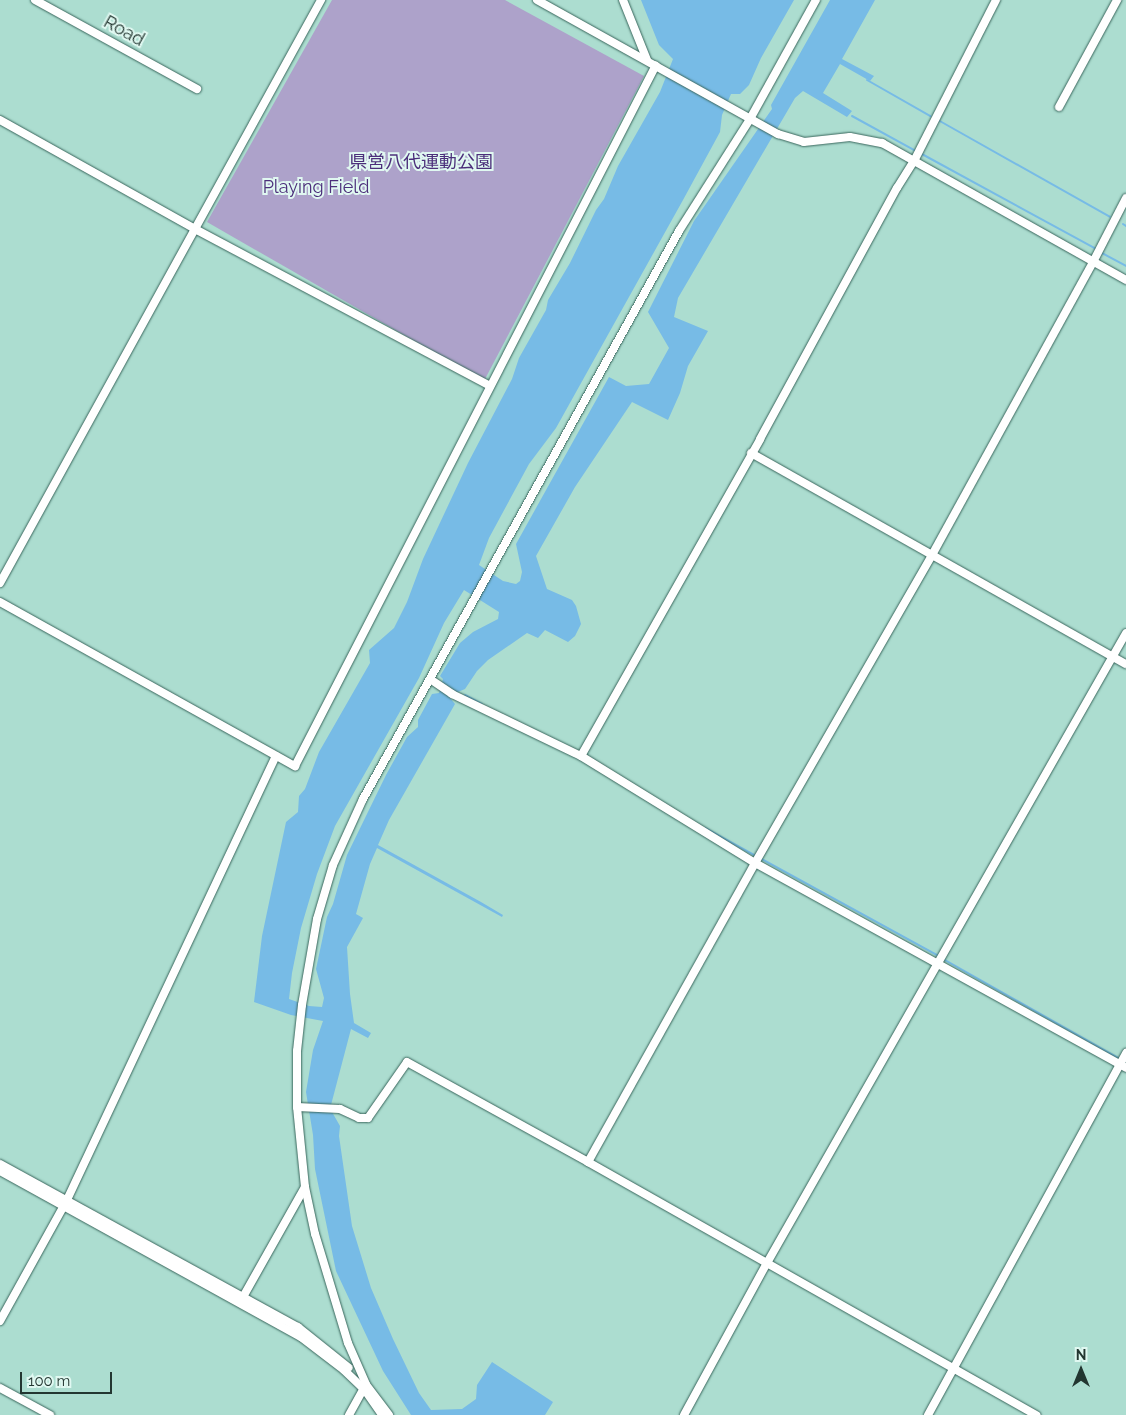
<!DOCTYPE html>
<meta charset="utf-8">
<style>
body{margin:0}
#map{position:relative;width:1126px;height:1415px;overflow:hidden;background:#acddd0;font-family:Raleway,"Noto Sans JP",sans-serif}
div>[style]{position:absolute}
.green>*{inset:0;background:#ada2ca}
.water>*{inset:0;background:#77bbe6}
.stream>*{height:2px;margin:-1px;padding:0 1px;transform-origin:1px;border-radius:1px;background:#77bbe6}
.roads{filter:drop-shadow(0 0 1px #39665c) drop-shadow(0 0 1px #39665c)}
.minor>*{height:8px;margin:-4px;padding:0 4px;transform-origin:4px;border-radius:4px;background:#fff}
span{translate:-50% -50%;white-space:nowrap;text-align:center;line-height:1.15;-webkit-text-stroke:4px #e0f8f1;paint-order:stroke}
.street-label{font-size:18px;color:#233631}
.park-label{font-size:18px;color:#4c2f7b}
.north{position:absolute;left:1056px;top:1345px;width:50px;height:50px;-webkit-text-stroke:4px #e0f8f1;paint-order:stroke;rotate:0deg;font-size:14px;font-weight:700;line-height:20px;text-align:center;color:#233631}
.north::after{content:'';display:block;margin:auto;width:18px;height:22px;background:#233631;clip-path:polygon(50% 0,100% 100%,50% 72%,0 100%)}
.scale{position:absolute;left:20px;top:1372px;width:92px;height:22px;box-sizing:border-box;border:2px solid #233631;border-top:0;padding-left:6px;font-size:15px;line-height:18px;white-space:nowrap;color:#233631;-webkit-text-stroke:4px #e0f8f1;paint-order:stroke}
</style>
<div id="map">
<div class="green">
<div style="clip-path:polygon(332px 0,505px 0,644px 76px,484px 381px,207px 222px)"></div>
</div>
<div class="water">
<div style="clip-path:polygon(evenodd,641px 0,794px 0,761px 58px,749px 85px,740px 94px,731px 94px,722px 115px,720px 132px,683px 200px,556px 428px,529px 464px,489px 538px,479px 565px,503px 581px,516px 584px,520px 581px,522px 572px,516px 544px,609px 377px,626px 386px,649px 384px,669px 348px,648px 312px,694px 221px,772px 109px,771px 105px,830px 0,875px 0,842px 59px,874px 76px,870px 81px,840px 64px,823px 93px,852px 111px,847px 117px,803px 91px,795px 98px,678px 298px,674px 317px,708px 331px,688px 366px,680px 393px,668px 420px,632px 402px,575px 487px,536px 556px,547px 589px,572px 600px,576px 606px,581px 624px,575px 636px,568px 642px,545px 630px,538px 638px,527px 633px,488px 660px,477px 671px,465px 689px,453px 694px,450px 698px,455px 704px,389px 820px,378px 845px,481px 902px,503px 915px,502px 917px,377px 848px,370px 864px,356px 914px,363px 918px,347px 947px,350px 994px,354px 1023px,371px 1033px,368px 1038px,351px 1029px,331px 1105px,332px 1112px,340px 1126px,339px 1136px,352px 1226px,371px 1288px,393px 1339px,419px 1393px,431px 1410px,462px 1409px,476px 1399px,477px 1385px,492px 1362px,553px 1402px,545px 1415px,411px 1415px,383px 1371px,336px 1271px,315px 1169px,313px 1135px,306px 1092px,313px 1050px,323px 1021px,291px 1015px,254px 1002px,262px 936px,286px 822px,298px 812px,299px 796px,305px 789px,319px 752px,370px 663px,369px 650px,394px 628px,407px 602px,423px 559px,468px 463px,512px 379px,519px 358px,546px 310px,548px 300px,570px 263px,596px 210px,604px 199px,618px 166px,660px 92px,673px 59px,659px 45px,641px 0,464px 590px,499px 612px,498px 619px,473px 632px,460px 643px,440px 676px,443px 679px,439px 693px,432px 694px,418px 720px,418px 727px,407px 737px,386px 775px,347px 855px,333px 904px,327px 917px,316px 969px,324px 998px,322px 1007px,309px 1006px,289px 999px,292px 973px,301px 928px,317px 874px,335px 826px,419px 678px,444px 623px,464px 590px)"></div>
</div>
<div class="stream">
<div style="left:867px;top:80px;width:73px;rotate:29.7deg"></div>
<div style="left:852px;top:116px;width:73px;rotate:28.7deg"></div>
<div style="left:938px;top:120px;width:197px;rotate:29.4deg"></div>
<div style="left:920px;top:153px;width:200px;rotate:28.6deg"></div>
<div style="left:1123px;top:224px;width:4px;rotate:34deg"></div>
<div style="left:1100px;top:252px;width:30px;rotate:28deg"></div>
<div style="left:465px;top:695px;width:19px;rotate:28deg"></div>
<div style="left:705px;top:828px;width:58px;rotate:28.8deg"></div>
<div style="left:760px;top:858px;width:202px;rotate:28.7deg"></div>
<div style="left:945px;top:960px;width:199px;rotate:29.5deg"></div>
<div style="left:1125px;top:1062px;width:1px;rotate:45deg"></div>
</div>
<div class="roads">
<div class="minor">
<div style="left:35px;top:0;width:185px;rotate:28.8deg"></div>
<div style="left:537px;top:0;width:276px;rotate:29.1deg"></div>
<div style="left:778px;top:134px;width:27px;rotate:17deg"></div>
<div style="left:804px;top:142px;width:46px;rotate:-6.2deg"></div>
<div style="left:850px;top:137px;width:33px;rotate:11deg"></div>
<div style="left:882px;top:143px;width:280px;rotate:29.3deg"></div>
<div style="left:623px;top:0;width:65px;rotate:68.2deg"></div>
<div style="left:1059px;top:107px;width:122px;rotate:-61.5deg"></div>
<div style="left:0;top:120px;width:223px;rotate:29.2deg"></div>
<div style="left:195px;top:229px;width:333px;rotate:28deg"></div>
<div style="left:751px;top:453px;width:430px;rotate:29.4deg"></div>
<div style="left:0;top:583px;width:666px;rotate:-61.16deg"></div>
<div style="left:0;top:602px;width:338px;rotate:29.1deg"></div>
<div style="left:295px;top:766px;width:788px;rotate:-62.75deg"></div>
<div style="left:430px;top:679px;width:27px;rotate:34deg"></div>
<div style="left:452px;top:694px;width:143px;rotate:25.7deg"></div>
<div style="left:581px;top:756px;width:204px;rotate:31.6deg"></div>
<div style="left:755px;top:863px;width:424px;rotate:28.9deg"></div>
<div style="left:581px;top:756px;width:364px;rotate:-60.5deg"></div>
<div style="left:760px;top:439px;width:286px;rotate:-61.4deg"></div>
<div style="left:897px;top:188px;width:32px;rotate:-58deg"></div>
<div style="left:914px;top:161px;width:181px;rotate:-63deg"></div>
<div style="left:297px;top:1107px;width:43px;rotate:2.7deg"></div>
<div style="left:340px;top:1109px;width:21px;rotate:25deg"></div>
<div style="left:359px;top:1118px;width:9px"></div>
<div style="left:368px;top:1118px;width:68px;rotate:-55.1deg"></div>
<div style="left:407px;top:1062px;width:207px;rotate:28.9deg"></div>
<div style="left:588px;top:1162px;width:515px;rotate:29.45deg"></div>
<div style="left:588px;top:1162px;width:342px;rotate:-60.8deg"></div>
<div style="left:755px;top:863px;width:355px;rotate:-60.1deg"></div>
<div style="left:932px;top:555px;width:334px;rotate:-61.2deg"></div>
<div style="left:1093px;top:262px;width:72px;rotate:-62.7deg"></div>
<div style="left:0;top:1164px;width:340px;rotate:28.7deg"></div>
<div style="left:298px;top:1327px;width:65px;rotate:38.8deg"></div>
<div style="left:0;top:1171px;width:344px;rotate:28.9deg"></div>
<div style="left:301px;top:1337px;width:54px;rotate:37.5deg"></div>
<div style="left:344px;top:1370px;width:28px;rotate:44deg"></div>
<div style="left:364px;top:1389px;width:32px;rotate:55deg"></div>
<div style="left:243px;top:1297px;width:126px;rotate:-60.6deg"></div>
<div style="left:0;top:1321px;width:136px;rotate:-61deg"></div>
<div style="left:66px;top:1202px;width:493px;rotate:-64.8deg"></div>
<div style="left:0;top:1388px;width:57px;rotate:28.4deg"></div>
<div style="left:349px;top:1415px;width:33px;rotate:-61deg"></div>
<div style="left:389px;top:1415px;width:39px;rotate:-127deg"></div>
<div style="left:366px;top:1384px;width:45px;rotate:-113.7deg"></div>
<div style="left:348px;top:1343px;width:114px;rotate:-106.8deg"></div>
<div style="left:315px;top:1234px;width:48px;rotate:-102deg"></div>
<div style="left:305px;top:1187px;width:80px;rotate:-95.7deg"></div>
<div style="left:297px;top:1107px;width:56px;rotate:-90deg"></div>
<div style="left:297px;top:1051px;width:46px;rotate:-83.8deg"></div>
<div style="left:302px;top:1005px;width:87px;rotate:-80.1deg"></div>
<div style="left:317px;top:919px;width:56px;rotate:-73.5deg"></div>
<div style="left:333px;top:865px;width:72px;rotate:-65.6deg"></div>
<div style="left:363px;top:799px;width:650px;rotate:-60.91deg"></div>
<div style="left:679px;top:231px;width:133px;rotate:-57.6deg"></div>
<div style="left:750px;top:119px;width:136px;rotate:-61deg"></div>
<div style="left:684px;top:1415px;width:173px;rotate:-61.4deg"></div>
<div style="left:767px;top:1263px;width:725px;rotate:-60.32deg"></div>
<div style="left:928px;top:1415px;width:413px;rotate:-61.3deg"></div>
</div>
</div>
<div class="street-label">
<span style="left:124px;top:31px;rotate:29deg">Road</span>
</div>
<div class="park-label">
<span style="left:421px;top:162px">県営八代運動公園</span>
<span style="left:316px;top:187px">Playing Field</span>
</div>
<div class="north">N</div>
<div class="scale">100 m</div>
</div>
